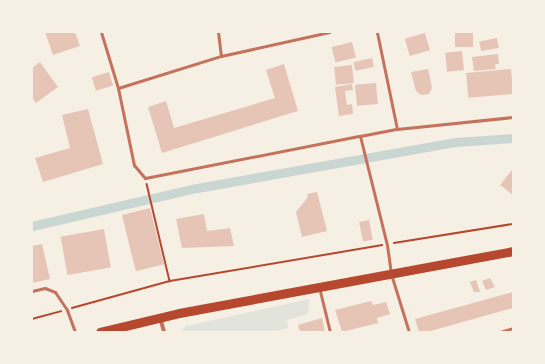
<!DOCTYPE html>
<style>
body{margin:0}
#map{position:relative;width:545px;height:364px;overflow:hidden;background:#f6efe4;font-family:Overpass,sans-serif}
div>[style]{position:absolute}
.green>*{inset:0;background:#e2e4dc}
.canal>*{height:9px;margin:-4.5px;padding:0 4.5px;transform-origin:4.5px;border-radius:4.5px;background:#c9d6d2}
.building>*{inset:0;background:#e6c5b7;transform-origin:0 0}
.path>*{height:1.5px;margin:-0.75px;padding:0 0.75px;transform-origin:0.75px;border-radius:0.75px;background:#b5482f}
.service>*{height:3px;margin:-1.5px;padding:0 1.5px;transform-origin:1.5px;border-radius:1.5px;background:#c5725c}
.minor>*{height:4px;margin:-2px;padding:0 2px;transform-origin:2px;border-radius:2px;background:#c5725c}
.primary>*{height:9px;margin:-4.5px;padding:0 4.5px;transform-origin:4.5px;border-radius:4.5px;background:#b5482f}
span{translate:-50% -50%;white-space:nowrap;text-align:center;line-height:1.15;-webkit-text-stroke:4px #f6efe4;paint-order:stroke}
.frame{position:absolute;inset:0;border:33px solid #f6efe4;pointer-events:none}
</style>
<div id="map">
<div class="green">
<div style="clip-path:polygon(309px 299px,308px 314px,287px 320px,288px 328px,275px 332px,180px 332px,186px 326px)"></div>
</div>
<div class="canal">
<div style="left:32px;top:226px;width:169px;rotate:-13deg"></div>
<div style="left:197px;top:188px;width:263px;rotate:-10.1deg"></div>
<div style="left:456px;top:142px;width:57px;rotate:-4deg"></div>
</div>
<div class="building">
<div style="clip-path:polygon(45px 32px,75px 32px,80px 46px,53px 55px)"></div>
<div style="left:455px;top:32px;width:18px;height:15px"></div>
<div style="left:425px;top:33px;width:18px;height:21px;rotate:74deg"></div>
<div style="left:497px;top:38px;width:10px;height:18px;rotate:79deg"></div>
<div style="left:352px;top:42px;width:16px;height:21px;rotate:76deg"></div>
<div style="left:462px;top:51px;width:19px;height:17px;rotate:84deg"></div>
<div style="clip-path:polygon(498px 54px,499px 64px,495px 64px,496px 69px,474px 71px,472px 57px)"></div>
<div style="left:372px;top:58px;width:9px;height:19px;rotate:77deg"></div>
<div style="clip-path:polygon(40px 62px,58px 87px,36px 103px,32px 97px,32px 68px)"></div>
<div style="clip-path:polygon(284px 64px,298px 111px,162px 153px,148px 107px,166px 101px,174px 128px,275px 98px,266px 70px)"></div>
<div style="left:352px;top:65px;width:18px;height:18px;rotate:84deg"></div>
<div style="clip-path:polygon(428px 69px,432px 88px,429px 94px,421px 95px,416px 91px,411px 72px)"></div>
<div style="left:511px;top:69px;width:25px;height:45px;rotate:85deg"></div>
<div style="left:109px;top:72px;width:14px;height:18px;rotate:73deg"></div>
<div style="left:376px;top:83px;width:21px;height:21px;rotate:85deg"></div>
<div style="clip-path:polygon(352px 84px,353px 90px,345px 91px,347px 105px,352px 104px,353px 114px,339px 116px,335px 87px)"></div>
<div style="clip-path:polygon(88px 109px,103px 164px,43px 182px,35px 158px,70px 148px,62px 115px)"></div>
<div style="clip-path:polygon(512px 170px,513px 171px,513px 195px,500px 185px)"></div>
<div style="clip-path:polygon(317px 192px,327px 231px,302px 237px,296px 212px,308px 197px,307px 194px)"></div>
<div style="left:150px;top:208px;width:58px;height:29px;rotate:76deg"></div>
<div style="clip-path:polygon(204px 214px,207px 231px,230px 228px,234px 246px,182px 248px,176px 219px)"></div>
<div style="left:369px;top:220px;width:20px;height:10px;rotate:79deg"></div>
<div style="left:104px;top:229px;width:39px;height:44px;rotate:80deg"></div>
<div style="clip-path:polygon(42px 244px,50px 279px,32px 283px,32px 246px)"></div>
<div style="clip-path:polygon(490px 278px,495px 287px,486px 290px,482px 281px)"></div>
<div style="clip-path:polygon(476px 280px,480px 292px,474px 292px,470px 282px)"></div>
<div style="clip-path:polygon(513px 292px,513px 308px,427px 332px,419px 332px,415px 319px)"></div>
<div style="clip-path:polygon(371px 301px,373px 305px,386px 302px,390px 314px,377px 318px,378px 323px,342px 332px,335px 310px)"></div>
<div style="clip-path:polygon(322px 318px,325px 332px,300px 332px,298px 325px)"></div>
</div>
<div class="path">
<div style="left:147px;top:184px;width:100px;rotate:76.7deg"></div>
<div style="left:394px;top:243px;width:121px;rotate:-9.1deg"></div>
<div style="left:72px;top:308px;width:102px;rotate:-15.4deg"></div>
<div style="left:170px;top:281px;width:215px;rotate:-9.6deg"></div>
<div style="left:32px;top:319px;width:30px;rotate:-15deg"></div>
</div>
<div class="service">
<div style="left:101px;top:32px;width:59px;rotate:73.1deg"></div>
<div style="left:118px;top:88px;width:79px;rotate:78.3deg"></div>
<div style="left:134px;top:165px;width:17px;rotate:50deg"></div>
<div style="left:145px;top:178px;width:219px;rotate:-11.1deg"></div>
<div style="left:360px;top:136px;width:112px;rotate:76.1deg"></div>
<div style="left:387px;top:245px;width:29px;rotate:82deg"></div>
<div style="left:391px;top:274px;width:61px;rotate:72.8deg"></div>
<div style="left:218px;top:32px;width:24px;rotate:83deg"></div>
<div style="left:118px;top:88px;width:108px;rotate:-17.3deg"></div>
<div style="left:221px;top:56px;width:111px;rotate:-12.5deg"></div>
<div style="left:397px;top:129px;width:117px;rotate:-5.9deg"></div>
<div style="left:360px;top:136px;width:38px;rotate:-11deg"></div>
<div style="left:397px;top:129px;width:99px;rotate:-101.7deg"></div>
<div style="left:319px;top:287px;width:46px;rotate:76.3deg"></div>
<div style="left:32px;top:291px;width:13px;rotate:-13deg"></div>
<div style="left:45px;top:288px;width:11px;rotate:22deg"></div>
<div style="left:55px;top:292px;width:22px;rotate:56deg"></div>
<div style="left:67px;top:310px;width:23px;rotate:70deg"></div>
<div style="left:500px;top:332px;width:14px;rotate:-17deg"></div>
</div>
<div class="minor">
<div style="left:160px;top:317px;width:16px;rotate:75deg"></div>
</div>
<div class="primary">
<div style="left:100px;top:332px;width:81px;rotate:-13.5deg"></div>
<div style="left:179px;top:313px;width:340px;rotate:-10.5deg"></div>
</div>
<div class="frame"></div>
</div>
